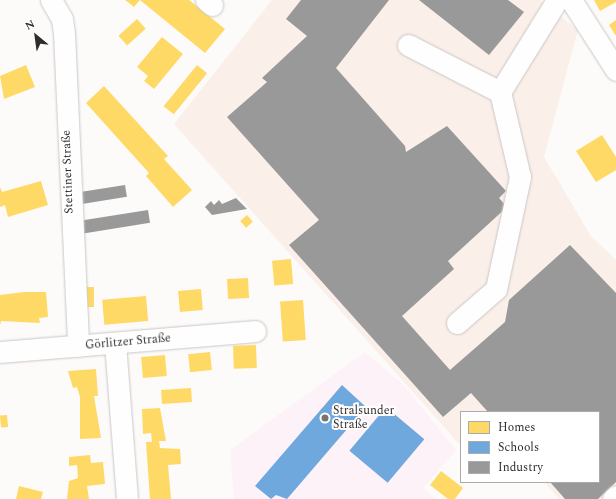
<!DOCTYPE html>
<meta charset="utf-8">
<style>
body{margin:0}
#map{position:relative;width:616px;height:499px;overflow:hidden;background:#fdfbf9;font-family:Spectral,serif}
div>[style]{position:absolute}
.industrial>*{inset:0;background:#faefe9}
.education>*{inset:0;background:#fef2f9}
.homes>*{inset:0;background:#ffd966;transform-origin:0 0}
.schools>*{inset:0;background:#6fa8dc;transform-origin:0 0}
.industry>*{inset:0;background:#999;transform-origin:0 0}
.roads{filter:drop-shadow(0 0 1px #cac7c6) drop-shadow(0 0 1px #cac7c6)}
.minor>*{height:21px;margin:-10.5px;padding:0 10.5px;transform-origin:10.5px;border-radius:10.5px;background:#fffefe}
.dots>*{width:11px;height:11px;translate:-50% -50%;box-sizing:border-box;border:2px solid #fff;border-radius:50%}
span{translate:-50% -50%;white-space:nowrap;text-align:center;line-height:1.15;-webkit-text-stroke:4px #fff;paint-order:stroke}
.street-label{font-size:12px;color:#2f2c2a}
.poi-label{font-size:12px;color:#2f2c2a}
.left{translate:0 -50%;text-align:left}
.legend{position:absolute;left:460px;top:411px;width:140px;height:72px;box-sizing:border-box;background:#fff;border:1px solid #acabaa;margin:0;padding:5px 7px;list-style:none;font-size:12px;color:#2f2c2a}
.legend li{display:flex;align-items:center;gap:8px;height:20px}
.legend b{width:20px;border:1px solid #acabaa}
.north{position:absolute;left:16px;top:16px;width:40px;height:40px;-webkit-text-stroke:3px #fff;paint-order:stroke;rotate:331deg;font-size:11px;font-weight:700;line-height:16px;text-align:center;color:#2f2c2a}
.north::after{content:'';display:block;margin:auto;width:14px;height:18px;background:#2f2c2a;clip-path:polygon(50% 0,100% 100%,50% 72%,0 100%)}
</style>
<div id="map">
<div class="industrial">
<div style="clip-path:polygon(272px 0,540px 0,578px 30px,544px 157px,591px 236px,616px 260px,616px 490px,606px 499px,559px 499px,544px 482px,599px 482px,599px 412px,461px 412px,461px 446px,174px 124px)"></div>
</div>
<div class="education">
<div style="clip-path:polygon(365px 352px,404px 385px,456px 450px,423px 488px,435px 499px,234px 499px,230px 450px)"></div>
</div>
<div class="homes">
<div style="clip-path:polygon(125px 0,189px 0,225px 29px,205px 53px,140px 0,134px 7px)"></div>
<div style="clip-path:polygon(594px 0,616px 0,616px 2px,600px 11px)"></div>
<div style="left:137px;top:19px;width:13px;height:25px;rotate:48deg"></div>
<div style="clip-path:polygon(616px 20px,616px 36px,609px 25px)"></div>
<div style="clip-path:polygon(162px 37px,183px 54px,154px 89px,144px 81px,148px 76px,137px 67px)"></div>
<div style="clip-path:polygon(26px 65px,35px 87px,4px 99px,0 76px)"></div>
<div style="left:197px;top:65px;width:13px;height:53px;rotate:39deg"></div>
<div style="clip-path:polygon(104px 86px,168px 156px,164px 159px,192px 190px,173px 207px,146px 176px,149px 173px,86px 103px)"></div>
<div style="clip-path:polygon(602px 135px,616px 157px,616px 170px,596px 182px,576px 151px)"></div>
<div style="clip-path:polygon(41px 181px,48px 205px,8px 217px,5px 205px,0 207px,0 187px,2px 192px)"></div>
<div style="left:247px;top:215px;width:9px;height:9px;rotate:49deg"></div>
<div style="left:291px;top:259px;width:25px;height:19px;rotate:85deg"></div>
<div style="left:248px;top:278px;width:20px;height:21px;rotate:87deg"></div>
<div style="left:81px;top:287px;width:13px;height:20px"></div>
<div style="left:201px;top:289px;width:21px;height:23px;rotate:85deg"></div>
<div style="clip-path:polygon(24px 292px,46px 292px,48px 317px,39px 318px,40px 323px,1px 321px,0 326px,0 295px)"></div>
<div style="left:146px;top:296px;width:25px;height:44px;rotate:85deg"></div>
<div style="left:303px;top:300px;width:40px;height:23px;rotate:86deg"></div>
<div style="left:256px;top:345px;width:23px;height:23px;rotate:88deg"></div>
<div style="left:210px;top:352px;width:18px;height:22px;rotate:84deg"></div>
<div style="left:165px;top:355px;width:21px;height:24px;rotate:85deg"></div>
<div style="clip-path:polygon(96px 369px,98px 396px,94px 396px,101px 438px,80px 439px,80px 397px,77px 387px,73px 388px,68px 371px)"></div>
<div style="left:191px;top:388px;width:14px;height:30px;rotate:86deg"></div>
<div style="clip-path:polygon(160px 408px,166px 441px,159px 441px,160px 448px,180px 449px,181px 464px,168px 465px,171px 499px,150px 499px,146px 442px,152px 442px,151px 433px,143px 434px,142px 409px)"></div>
<div style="left:7px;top:415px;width:12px;height:7px;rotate:85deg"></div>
<div style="clip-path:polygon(90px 455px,91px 463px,103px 462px,105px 484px,87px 486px,89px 499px,67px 499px,69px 481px,78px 478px,77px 465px,69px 466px,69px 457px)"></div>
<div style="clip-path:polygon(441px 471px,463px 488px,455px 499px,448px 499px,430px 485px)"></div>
<div style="clip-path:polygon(19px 486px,43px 492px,41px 499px,16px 499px)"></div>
</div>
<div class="schools">
<div style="clip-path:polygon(342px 385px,366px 407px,287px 499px,276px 495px,271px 499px,255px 486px)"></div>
<div style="left:386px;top:407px;width:50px;height:57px;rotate:40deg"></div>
</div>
<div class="industry">
<div style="clip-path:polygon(301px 0,389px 0,336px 68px,405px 146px,406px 152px,447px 126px,506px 191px,499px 198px,507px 207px,448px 261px,454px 269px,402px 316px,450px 370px,505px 322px,509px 300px,570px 245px,616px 293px,616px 482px,598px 499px,565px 499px,550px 482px,599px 482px,599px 412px,488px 412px,471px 393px,443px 417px,289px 245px,319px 220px,227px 117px,267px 82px,262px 78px,307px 36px,286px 19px)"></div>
<div style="clip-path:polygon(419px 0,508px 0,524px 12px,489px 55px)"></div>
<div style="left:125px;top:185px;width:12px;height:47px;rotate:81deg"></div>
<div style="clip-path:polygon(236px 198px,247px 209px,212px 215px,205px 207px,211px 201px,214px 205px,219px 200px,222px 204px)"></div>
<div style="left:148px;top:210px;width:13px;height:69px;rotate:81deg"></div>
</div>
<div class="roads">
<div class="minor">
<div style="left:51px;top:0;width:22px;rotate:60deg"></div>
<div style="left:62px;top:19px;width:14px;rotate:82deg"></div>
<div style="left:64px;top:33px;width:313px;rotate:87.4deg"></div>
<div style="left:206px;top:0;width:8px;rotate:40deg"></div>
<div style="left:571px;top:0;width:83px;rotate:57.3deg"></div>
<div style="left:408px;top:45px;width:103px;rotate:27.1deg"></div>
<div style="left:457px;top:323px;width:52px;rotate:-41.1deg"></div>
<div style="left:496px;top:289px;width:115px;rotate:-77.9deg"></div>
<div style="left:520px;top:177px;width:87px;rotate:-103.2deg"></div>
<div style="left:500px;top:92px;width:108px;rotate:-58.2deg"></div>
<div style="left:115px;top:343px;width:156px;rotate:85.6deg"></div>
<div style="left:0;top:352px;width:256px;rotate:-4.7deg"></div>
<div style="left:613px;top:499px;width:4px;rotate:-45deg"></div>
</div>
</div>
<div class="dots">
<div style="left:325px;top:418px;background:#777472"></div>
</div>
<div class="street-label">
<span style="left:68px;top:172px;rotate:-92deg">Stettiner Straße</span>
<span style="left:128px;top:342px;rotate:-5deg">Görlitzer Straße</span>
</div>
<div class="poi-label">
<span class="left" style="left:333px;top:418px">Stralsunder<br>Straße</span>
</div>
<ul class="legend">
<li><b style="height:11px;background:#ffd966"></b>Homes</li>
<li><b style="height:11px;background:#6fa8dc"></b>Schools</li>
<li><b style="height:11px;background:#999"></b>Industry</li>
</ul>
<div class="north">N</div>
</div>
